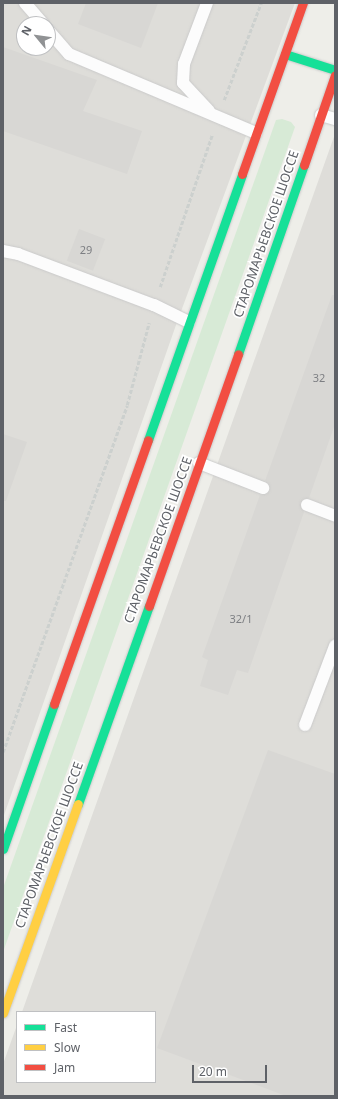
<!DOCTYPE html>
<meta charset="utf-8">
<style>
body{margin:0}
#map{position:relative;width:338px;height:1099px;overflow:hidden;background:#eeeee9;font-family:"Noto Sans",sans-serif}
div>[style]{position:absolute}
.industrial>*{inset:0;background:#deddd9}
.green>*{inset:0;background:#d7ead6}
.building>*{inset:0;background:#d8d7d4;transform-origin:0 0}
.path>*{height:2.5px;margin-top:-1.25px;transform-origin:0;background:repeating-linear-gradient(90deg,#ccd0ce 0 4px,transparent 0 6px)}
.roads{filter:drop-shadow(0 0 1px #cacaca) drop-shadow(0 0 1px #cacaca)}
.lane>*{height:12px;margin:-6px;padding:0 6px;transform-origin:6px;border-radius:6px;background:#fcfcfc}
.fast>*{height:9px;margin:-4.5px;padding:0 4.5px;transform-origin:4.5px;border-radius:4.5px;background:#16e098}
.slow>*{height:9px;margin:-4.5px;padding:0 4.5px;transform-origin:4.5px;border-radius:4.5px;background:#ffcf43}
.jam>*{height:9px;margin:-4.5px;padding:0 4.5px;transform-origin:4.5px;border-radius:4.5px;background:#f24e42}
span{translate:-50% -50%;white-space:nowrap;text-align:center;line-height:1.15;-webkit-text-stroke:3.5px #fff;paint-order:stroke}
.number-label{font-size:11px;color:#7d7f83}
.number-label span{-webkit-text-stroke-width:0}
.street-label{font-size:13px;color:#5e6167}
.frame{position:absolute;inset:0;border:4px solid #5e6167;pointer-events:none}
.legend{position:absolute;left:16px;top:1011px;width:140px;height:72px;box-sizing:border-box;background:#fff;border:1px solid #bfc0c2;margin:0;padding:5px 7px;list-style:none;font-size:12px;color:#5e6167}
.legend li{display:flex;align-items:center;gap:8px;height:20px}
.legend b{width:20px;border:1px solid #bfc0c2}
.north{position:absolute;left:16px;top:16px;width:40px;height:40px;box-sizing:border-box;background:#fff;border:1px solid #bfc0c2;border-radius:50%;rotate:299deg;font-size:11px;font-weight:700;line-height:16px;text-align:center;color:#5e6167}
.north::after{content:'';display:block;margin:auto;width:14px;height:18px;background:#909294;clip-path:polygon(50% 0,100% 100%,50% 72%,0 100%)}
.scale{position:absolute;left:192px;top:1065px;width:75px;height:18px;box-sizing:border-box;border:2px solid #5e6167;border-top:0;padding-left:5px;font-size:12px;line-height:14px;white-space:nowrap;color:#5e6167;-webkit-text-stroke:3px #fff;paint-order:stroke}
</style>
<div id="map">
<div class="industrial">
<div style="clip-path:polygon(evenodd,3px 3px,295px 3px,176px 325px,3px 818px,3px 3px,24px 24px,48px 24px,48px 48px,24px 48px,24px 24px)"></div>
<div style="clip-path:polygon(335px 134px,335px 1096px,3px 1096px,3px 1064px,17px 1025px,17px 1082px,155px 1082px,155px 1012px,22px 1012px)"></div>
</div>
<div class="green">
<div style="clip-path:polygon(282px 119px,291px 122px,295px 127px,3px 952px,3px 888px,276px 120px)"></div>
</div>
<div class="building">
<div style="clip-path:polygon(86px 3px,158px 3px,141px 48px,78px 24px)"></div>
<div style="clip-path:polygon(3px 47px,97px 80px,83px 111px,142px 131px,127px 174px,3px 131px)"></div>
<div style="left:79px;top:229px;width:28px;height:34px;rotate:21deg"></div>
<div style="clip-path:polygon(332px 295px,335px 295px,335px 424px,309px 498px,303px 499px,300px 503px,304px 512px,248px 673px,237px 670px,228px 695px,200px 686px,208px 660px,202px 657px,260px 495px,267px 494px,270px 490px,269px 484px,265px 481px)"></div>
<div style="clip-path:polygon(3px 434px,27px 442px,6px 501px,3px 501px)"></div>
<div style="clip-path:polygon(268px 750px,335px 774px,335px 1096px,286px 1096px,157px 1048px)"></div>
</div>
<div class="path">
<div style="left:224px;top:100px;width:104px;rotate:-69.1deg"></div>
<div style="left:160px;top:287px;width:161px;rotate:-71.1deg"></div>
<div style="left:3px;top:752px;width:368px;rotate:-70.3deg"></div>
<div style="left:127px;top:405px;width:85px;rotate:-75deg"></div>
</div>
<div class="roads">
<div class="lane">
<div style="left:25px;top:3px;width:28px;rotate:49deg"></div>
<div style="left:207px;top:3px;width:65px;rotate:110.7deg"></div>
<div style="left:184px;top:64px;width:19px;rotate:93deg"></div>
<div style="left:183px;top:83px;width:38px;rotate:47deg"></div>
<div style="left:48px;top:30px;width:32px;rotate:49deg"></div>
<div style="left:69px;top:54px;width:203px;rotate:22.9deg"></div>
<div style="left:321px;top:115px;width:15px;rotate:16deg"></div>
<div style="left:3px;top:251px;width:15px;rotate:11deg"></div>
<div style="left:18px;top:254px;width:145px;rotate:20.6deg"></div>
<div style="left:154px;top:305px;width:39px;rotate:26deg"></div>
<div style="left:199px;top:463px;width:69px;rotate:21.3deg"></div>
<div style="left:307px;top:505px;width:30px;rotate:21deg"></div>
<div style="left:305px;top:725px;width:85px;rotate:-69.2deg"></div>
</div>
<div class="fast">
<div style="left:285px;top:54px;width:52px;rotate:17.7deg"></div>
<div style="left:238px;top:354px;width:200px;rotate:-70.8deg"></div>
<div style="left:148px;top:440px;width:282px;rotate:-70.5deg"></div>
<div style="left:78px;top:804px;width:210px;rotate:-70.3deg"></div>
<div style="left:3px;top:849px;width:154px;rotate:-70.6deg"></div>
</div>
<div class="slow">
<div style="left:3px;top:1013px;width:222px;rotate:-70.3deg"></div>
</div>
<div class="jam">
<div style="left:304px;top:165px;width:95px;rotate:-71deg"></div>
<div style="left:242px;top:174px;width:182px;rotate:-70.4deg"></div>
<div style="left:149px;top:606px;width:267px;rotate:-70.5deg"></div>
<div style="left:54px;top:704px;width:280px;rotate:-70.4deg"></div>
</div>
</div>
<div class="number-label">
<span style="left:86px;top:250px">29</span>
<span style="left:319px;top:378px">32</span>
<span style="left:241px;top:619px">32/1</span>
</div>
<div class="street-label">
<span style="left:266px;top:234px;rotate:-71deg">СТАРОМАРЬЕВСКОЕ ШОССЕ</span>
<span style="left:158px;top:540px;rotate:-70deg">СТАРОМАРЬЕВСКОЕ ШОССЕ</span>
<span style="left:49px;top:845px;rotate:-70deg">СТАРОМАРЬЕВСКОЕ ШОССЕ</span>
</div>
<div class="frame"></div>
<ul class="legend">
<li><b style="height:5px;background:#16e098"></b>Fast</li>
<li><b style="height:5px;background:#ffcf43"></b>Slow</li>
<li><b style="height:5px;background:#f24e42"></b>Jam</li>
</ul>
<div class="north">N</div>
<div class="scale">20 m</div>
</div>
